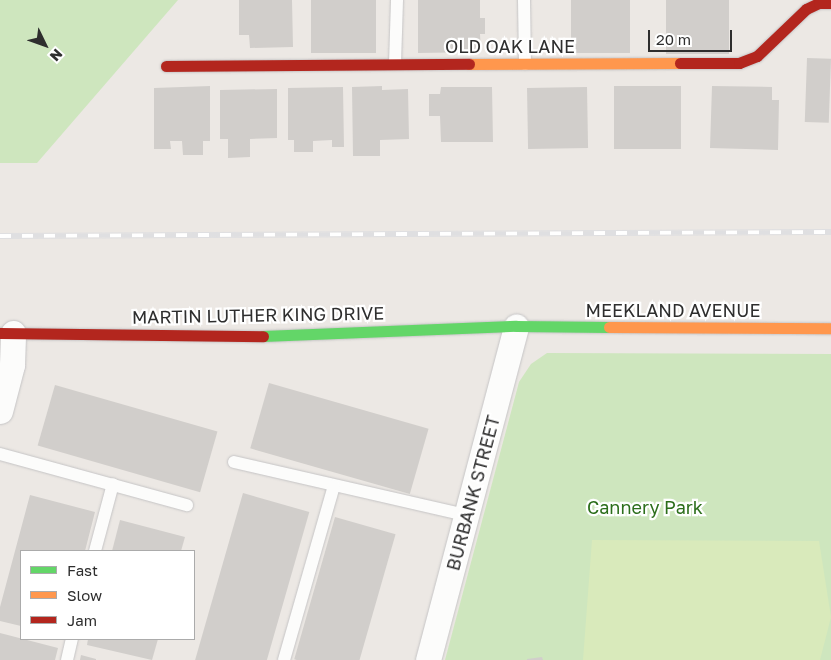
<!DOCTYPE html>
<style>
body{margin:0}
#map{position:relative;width:831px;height:660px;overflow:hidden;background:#ece8e4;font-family:"Golos Text",sans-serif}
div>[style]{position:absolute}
.green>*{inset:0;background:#cee6be}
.pitch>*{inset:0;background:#d9eabb}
.building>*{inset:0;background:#d1cecb;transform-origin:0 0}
.roads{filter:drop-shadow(0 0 1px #c5c4c5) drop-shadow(0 0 1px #c5c4c5)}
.lane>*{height:12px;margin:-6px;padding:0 6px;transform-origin:6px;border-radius:6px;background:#fcfcfb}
.street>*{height:25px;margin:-12.5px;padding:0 12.5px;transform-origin:12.5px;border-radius:12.5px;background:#fcfcfb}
.fast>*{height:11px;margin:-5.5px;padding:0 5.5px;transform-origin:5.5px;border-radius:5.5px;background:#63d668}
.slow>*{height:11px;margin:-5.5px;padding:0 5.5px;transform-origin:5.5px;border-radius:5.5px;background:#ff974d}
.jam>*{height:11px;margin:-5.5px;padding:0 5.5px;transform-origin:5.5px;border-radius:5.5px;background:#b3261e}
.rail>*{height:5.5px;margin-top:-2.75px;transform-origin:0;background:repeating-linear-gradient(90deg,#fff 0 11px,#dfdfe1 0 22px);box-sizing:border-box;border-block:1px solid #dfdfe1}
span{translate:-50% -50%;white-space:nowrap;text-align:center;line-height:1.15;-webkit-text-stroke:4.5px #fff;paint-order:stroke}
.street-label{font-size:18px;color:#2e2e2e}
.park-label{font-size:18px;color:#2c6e1b}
.legend{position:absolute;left:20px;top:550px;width:175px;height:90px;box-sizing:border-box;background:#fff;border:1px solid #ababab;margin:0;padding:6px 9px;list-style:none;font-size:15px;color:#2e2e2e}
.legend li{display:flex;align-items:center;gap:10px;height:25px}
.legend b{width:25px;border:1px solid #ababab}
.north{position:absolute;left:20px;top:20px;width:50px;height:50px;-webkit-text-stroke:4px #fff;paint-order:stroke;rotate:132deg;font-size:14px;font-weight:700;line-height:20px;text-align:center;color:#2e2e2e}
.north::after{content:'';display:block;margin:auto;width:18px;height:22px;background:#2e2e2e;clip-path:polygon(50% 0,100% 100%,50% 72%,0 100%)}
.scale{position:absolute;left:648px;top:30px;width:84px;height:22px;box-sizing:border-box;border:2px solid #2e2e2e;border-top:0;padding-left:6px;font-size:15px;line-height:18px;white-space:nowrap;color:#2e2e2e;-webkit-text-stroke:4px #fff;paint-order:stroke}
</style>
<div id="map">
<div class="green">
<div style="clip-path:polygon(0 0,178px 0,37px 163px,0 163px)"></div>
<div style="clip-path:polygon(547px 353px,831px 354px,831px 660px,445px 660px,519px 382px,531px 364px)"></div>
</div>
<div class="pitch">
<div style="clip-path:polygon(592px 540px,819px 541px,831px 617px,820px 660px,583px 660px)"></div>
</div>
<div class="building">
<div style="clip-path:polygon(239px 0,292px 0,293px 47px,250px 48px,249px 35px,239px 35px)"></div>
<div style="left:311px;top:0;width:65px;height:53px"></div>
<div style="clip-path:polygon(418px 0,480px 0,480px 18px,485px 18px,485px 34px,480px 34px,481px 52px,418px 53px)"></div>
<div style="left:571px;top:0;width:59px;height:53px"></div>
<div style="left:666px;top:0;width:63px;height:54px"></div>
<div style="left:807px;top:58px;width:24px;height:64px;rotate:2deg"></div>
<div style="clip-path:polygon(210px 86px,210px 141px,203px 141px,203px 155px,183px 155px,182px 141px,170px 141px,171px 149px,154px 149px,154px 88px)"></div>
<div style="clip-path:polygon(382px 86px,382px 90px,408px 89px,409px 139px,380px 140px,380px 156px,353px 156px,352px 87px)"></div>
<div style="left:681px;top:86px;width:63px;height:67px;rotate:90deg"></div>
<div style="clip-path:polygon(712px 86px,772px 87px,772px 100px,779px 100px,778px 150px,710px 148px)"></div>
<div style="clip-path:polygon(343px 87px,344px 147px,332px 147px,332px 140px,313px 141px,313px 152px,294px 152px,294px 140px,288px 140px,288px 88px)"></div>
<div style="clip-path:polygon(441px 87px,492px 87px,493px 142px,441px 142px,440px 116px,429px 116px,429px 94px,440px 94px)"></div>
<div style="left:587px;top:87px;width:61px;height:60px;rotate:89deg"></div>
<div style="clip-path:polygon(277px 89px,277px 138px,250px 139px,250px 157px,228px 158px,228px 139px,220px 139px,220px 90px)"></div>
<div style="left:269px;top:383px;width:166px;height:68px;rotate:16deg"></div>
<div style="left:55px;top:385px;width:169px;height:63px;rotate:16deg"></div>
<div style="left:243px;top:493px;width:69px;height:174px;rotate:16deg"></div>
<div style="clip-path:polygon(30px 495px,95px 512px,85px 551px,21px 551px,21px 626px,0 621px,0 607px)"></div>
<div style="left:335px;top:517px;width:63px;height:148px;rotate:16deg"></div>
<div style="clip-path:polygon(120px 520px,185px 537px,181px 551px,112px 551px)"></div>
<div style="clip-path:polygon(0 633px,58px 648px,55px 660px,0 660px)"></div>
<div style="clip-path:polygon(88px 639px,158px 639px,152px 660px,87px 645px)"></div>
<div style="clip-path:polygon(81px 655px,96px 659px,96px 660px,80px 660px)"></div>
<div style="clip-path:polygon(542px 657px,543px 660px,527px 660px,527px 659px)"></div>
</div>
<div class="roads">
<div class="lane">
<div style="left:524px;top:0;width:64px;rotate:89.1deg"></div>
<div style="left:395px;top:64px;width:64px;rotate:-88.2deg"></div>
<div style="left:0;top:454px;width:194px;rotate:15.3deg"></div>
<div style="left:234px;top:462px;width:238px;rotate:12.9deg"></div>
<div style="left:95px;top:551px;width:69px;rotate:-75deg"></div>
<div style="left:67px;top:660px;width:22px;rotate:-77deg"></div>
<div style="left:284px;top:660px;width:181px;rotate:-74deg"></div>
</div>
<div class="street">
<div style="left:0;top:411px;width:48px;rotate:-75.4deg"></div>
<div style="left:12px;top:365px;width:32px;rotate:-88deg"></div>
<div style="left:428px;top:660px;width:345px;rotate:-75.2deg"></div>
</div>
<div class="fast">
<div style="left:263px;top:336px;width:253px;rotate:-2.3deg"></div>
<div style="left:516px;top:326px;width:93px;rotate:0.6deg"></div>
</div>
<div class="slow">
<div style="left:469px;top:64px;width:211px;rotate:-0.3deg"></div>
<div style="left:609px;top:327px;width:222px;rotate:0.3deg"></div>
</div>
<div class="jam">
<div style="left:680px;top:63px;width:59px"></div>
<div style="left:739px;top:63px;width:19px;rotate:-21deg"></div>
<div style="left:757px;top:56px;width:68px;rotate:-43.8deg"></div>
<div style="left:806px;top:9px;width:14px;rotate:-25deg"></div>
<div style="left:819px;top:3px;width:12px"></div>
<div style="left:166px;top:66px;width:303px;rotate:-0.4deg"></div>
<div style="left:0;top:333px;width:263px;rotate:0.7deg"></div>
</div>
</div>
<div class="rail">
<div style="left:0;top:236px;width:831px;rotate:-0.28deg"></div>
</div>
<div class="street-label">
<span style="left:510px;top:46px">OLD OAK LANE</span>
<span style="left:673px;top:310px">MEEKLAND AVENUE</span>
<span style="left:258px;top:315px;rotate:-1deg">MARTIN LUTHER KING DRIVE</span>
<span style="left:473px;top:493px;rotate:-75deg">BURBANK STREET</span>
</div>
<div class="park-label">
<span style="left:645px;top:507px">Cannery Park</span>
</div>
<ul class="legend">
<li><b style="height:6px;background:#63d668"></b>Fast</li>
<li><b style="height:6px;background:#ff974d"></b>Slow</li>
<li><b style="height:6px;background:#b3261e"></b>Jam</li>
</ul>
<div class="north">N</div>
<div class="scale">20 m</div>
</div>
